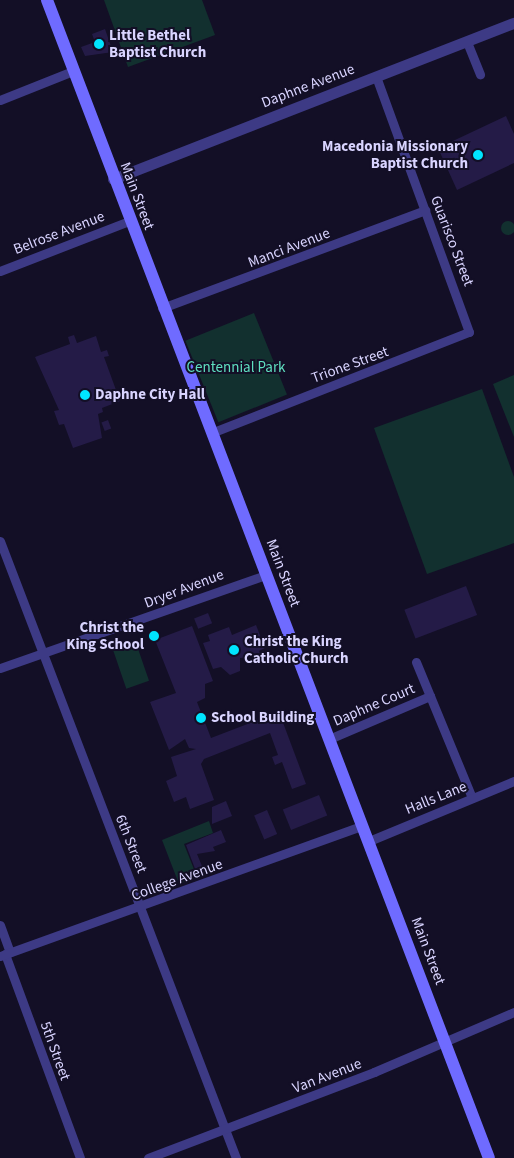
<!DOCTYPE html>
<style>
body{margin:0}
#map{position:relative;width:514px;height:1158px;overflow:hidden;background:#130f26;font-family:"Source Sans 3",sans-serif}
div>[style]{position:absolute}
.green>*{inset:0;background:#12302f;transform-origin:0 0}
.round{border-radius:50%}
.building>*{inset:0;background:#241b47;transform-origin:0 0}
.minor>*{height:9px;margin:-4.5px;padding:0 4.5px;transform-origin:4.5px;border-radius:4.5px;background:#3d3a85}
.tertiary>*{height:11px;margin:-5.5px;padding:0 5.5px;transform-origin:5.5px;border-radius:5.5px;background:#3d3a85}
.secondary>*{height:12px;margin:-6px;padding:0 6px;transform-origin:6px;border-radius:6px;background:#6f6bff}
.dots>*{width:14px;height:14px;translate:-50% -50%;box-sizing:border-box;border:2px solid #130f26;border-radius:50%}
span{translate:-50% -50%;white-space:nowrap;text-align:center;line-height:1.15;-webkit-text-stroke:4px #130f26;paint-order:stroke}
.poi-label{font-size:15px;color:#d9d4ff;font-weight:700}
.left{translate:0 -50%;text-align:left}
.right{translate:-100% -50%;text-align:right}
.street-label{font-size:15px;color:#d9d4ff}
.park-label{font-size:15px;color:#5fe0c0}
</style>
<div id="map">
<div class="green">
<div style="clip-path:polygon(104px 0,202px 0,215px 35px,128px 67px)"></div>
<div class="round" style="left:501px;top:221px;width:14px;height:14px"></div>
<div style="left:254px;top:313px;width:88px;height:74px;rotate:68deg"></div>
<div style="clip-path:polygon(514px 375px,514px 437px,493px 384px)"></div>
<div style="clip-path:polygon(482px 389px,514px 477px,514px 543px,427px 574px,374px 428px)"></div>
<div style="left:136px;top:643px;width:40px;height:24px;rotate:71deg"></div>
<div style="clip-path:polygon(209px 821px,213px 833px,184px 844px,197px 877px,179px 884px,162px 840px)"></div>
</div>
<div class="building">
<div style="clip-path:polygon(105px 29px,113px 52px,85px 56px,81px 47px,95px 42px,92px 34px)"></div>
<div style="clip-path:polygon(506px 116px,514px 134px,514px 163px,457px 190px,438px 148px)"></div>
<div style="clip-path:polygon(74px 335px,77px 343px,96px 336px,101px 352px,107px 350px,109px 356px,104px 357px,120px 401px,102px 408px,103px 412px,98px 414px,102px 438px,73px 448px,64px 424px,59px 425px,54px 411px,59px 410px,35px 357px,70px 344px,68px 337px)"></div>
<div style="left:108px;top:420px;width:9px;height:7px;rotate:69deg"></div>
<div style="left:466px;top:586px;width:31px;height:66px;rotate:69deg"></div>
<div style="left:208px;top:613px;width:11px;height:15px;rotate:68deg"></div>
<div style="clip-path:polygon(256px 625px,265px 648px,259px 651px,261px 656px,240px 658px,240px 671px,230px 675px,221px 667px,213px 669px,203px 643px,210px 641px,208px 635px,229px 627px,232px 635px)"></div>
<div style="clip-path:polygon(192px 626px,213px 681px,205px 684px,205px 698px,197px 702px,211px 738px,279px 712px,306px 784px,292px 789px,282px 762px,275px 765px,272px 757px,278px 755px,270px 733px,204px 759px,201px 764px,214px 800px,190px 809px,186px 797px,174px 802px,166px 781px,177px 776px,171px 757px,196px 749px,189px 748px,185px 739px,169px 750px,150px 702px,176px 693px,155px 640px)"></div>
<div style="left:319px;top:795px;width:22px;height:39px;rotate:68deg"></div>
<div style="clip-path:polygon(226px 801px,232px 816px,212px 824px,212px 807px)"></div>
<div style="left:267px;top:810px;width:26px;height:14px;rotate:67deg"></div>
<div style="clip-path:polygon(221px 830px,226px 842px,213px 847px,215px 851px,197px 854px,204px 871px,197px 874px,186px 845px)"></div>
</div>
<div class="minor">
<div style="left:467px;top:42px;width:35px;rotate:68deg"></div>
<div style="left:0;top:100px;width:79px;rotate:-21.7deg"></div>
<div style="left:0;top:271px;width:138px;rotate:-21.2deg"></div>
<div style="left:162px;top:308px;width:281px;rotate:-20.4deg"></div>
<div style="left:211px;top:433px;width:277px;rotate:-21.4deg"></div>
<div style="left:469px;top:332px;width:272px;rotate:-110deg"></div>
<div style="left:0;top:541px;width:661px;rotate:69.07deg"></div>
<div style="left:416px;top:662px;width:147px;rotate:67.6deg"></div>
<div style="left:0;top:668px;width:281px;rotate:-19.3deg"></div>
<div style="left:329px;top:739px;width:110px;rotate:-23.1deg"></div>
<div style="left:369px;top:841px;width:157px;rotate:-22.5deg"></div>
<div style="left:0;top:925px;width:29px;rotate:70deg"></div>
<div style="left:5px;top:954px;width:217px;rotate:69.8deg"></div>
<div style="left:0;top:956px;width:384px;rotate:-19.8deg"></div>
<div style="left:148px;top:1158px;width:242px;rotate:-20.8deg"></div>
<div style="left:374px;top:1072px;width:152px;rotate:-23.2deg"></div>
</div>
<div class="tertiary">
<div style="left:113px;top:179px;width:430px;rotate:-21.3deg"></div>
</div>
<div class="secondary">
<div style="left:47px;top:0;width:1239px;rotate:69.11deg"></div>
</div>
<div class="dots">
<div style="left:99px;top:44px;background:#00e5ff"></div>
<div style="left:478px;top:155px;background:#00e5ff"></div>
<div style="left:85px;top:395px;background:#00e5ff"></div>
<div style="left:154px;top:636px;background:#00e5ff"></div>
<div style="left:234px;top:650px;background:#00e5ff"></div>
<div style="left:201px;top:718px;background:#00e5ff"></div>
</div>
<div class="poi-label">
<span class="left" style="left:109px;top:44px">Little Bethel<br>Baptist Church</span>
<span class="right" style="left:468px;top:155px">Macedonia Missionary<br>Baptist Church</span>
<span class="left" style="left:95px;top:395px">Daphne City Hall</span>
<span class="right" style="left:144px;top:636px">Christ the<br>King School</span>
<span class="left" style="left:244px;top:650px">Christ the King<br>Catholic Church</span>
<span class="left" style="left:211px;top:718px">School Building</span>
</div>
<div class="street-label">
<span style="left:308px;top:86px;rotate:-21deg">Daphne Avenue</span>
<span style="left:137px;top:196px;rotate:69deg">Main Street</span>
<span style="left:59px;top:233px;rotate:-21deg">Belrose Avenue</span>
<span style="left:452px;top:241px;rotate:69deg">Guarisco Street</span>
<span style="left:289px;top:248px;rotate:-21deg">Manci Avenue</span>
<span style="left:350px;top:365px;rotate:-20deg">Trione Street</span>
<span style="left:283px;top:573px;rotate:69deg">Main Street</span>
<span style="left:184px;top:589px;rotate:-21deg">Dryer Avenue</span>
<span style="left:374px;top:705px;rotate:-23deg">Daphne Court</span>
<span style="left:436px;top:798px;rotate:-22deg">Halls Lane</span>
<span style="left:131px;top:844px;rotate:68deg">6th Street</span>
<span style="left:177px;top:880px;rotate:-20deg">College Avenue</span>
<span style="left:428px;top:951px;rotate:69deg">Main Street</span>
<span style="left:55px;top:1051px;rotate:70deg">5th Street</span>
<span style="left:327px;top:1076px;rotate:-21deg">Van Avenue</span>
</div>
<div class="park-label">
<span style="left:236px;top:368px">Centennial Park</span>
</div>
</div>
